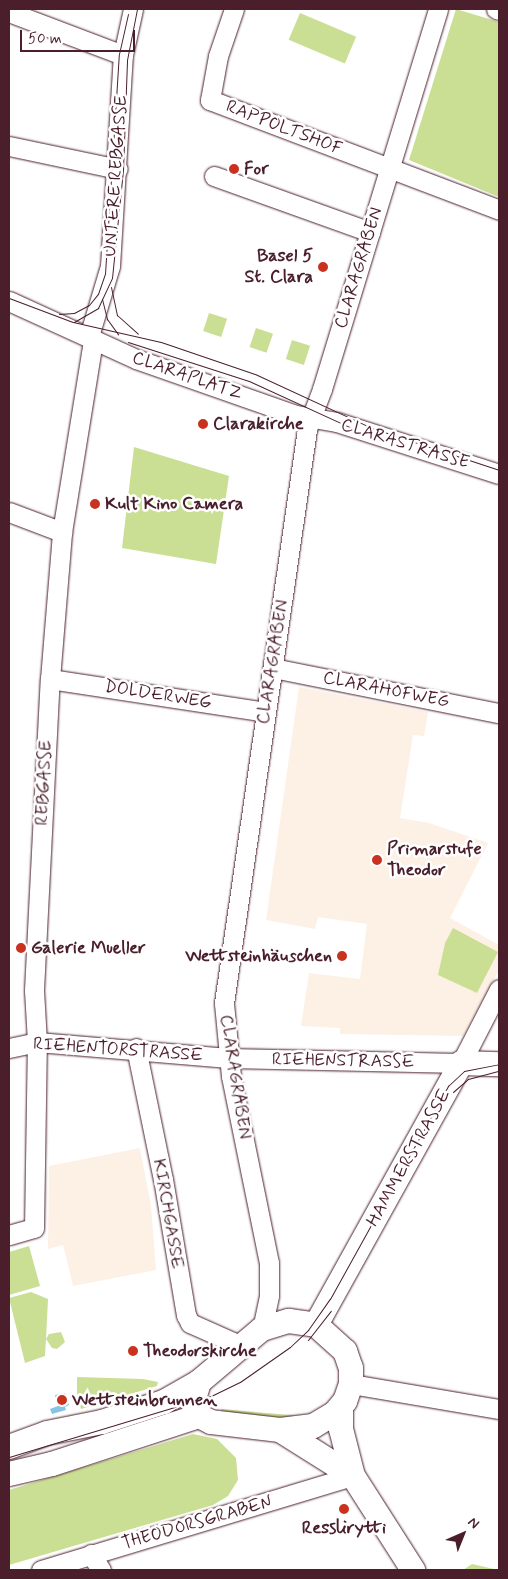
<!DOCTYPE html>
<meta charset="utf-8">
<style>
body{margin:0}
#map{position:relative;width:508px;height:1579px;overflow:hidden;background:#fff;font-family:Mynerve,sans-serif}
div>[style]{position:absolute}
.built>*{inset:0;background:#fdf0e5}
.green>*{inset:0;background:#cadf94;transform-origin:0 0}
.water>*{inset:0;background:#86c4e6}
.roads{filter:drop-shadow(0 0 1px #4a1f2b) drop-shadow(0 0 1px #4a1f2b)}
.minor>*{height:19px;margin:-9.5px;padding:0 9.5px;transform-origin:9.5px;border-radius:9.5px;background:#fff}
.major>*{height:24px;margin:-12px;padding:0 12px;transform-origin:12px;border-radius:12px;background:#fff}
.tram>*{height:1px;margin:-0.5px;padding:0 0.5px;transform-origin:0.5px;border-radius:0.5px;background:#4a1f2b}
.dots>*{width:14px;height:14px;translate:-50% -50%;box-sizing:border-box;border:2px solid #fff;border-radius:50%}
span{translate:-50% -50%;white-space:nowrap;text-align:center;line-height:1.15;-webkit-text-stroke:5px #fff;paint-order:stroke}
.street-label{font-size:18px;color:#4a1f2b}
.poi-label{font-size:18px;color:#4a1f2b;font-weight:700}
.left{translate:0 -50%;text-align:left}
.right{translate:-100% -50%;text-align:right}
.frame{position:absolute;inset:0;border:10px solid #4a1f2b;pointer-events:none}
.north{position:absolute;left:438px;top:1509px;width:50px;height:50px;-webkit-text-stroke:4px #fff;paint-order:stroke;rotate:44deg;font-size:14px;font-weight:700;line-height:20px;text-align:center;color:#4a1f2b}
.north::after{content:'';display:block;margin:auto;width:18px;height:22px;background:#4a1f2b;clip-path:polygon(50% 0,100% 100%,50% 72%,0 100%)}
.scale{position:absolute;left:20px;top:30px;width:115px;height:22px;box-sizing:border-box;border:2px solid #4a1f2b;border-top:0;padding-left:6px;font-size:15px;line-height:18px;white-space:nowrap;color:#4a1f2b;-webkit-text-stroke:4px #fff;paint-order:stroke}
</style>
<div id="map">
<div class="built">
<div style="clip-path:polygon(299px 687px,428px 712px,424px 736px,413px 735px,400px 818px,429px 823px,488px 843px,450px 918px,499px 945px,499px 970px,463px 1036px,340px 1034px,340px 1028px,301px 1026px,309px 973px,360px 979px,367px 924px,318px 917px,315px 929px,266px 920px)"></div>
<div style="clip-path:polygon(140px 1148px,151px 1206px,156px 1270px,73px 1286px,63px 1245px,48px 1249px,49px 1166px)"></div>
</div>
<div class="green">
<div style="clip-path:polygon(456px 9px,499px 22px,499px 197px,409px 160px)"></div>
<div style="left:300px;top:13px;width:61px;height:29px;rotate:23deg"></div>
<div style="left:209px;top:313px;width:19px;height:19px;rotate:18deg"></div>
<div style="left:256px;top:328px;width:18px;height:20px;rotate:19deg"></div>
<div style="left:292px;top:340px;width:19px;height:20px;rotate:18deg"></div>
<div style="clip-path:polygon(134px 447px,229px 476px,216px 564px,122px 548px)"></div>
<div style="clip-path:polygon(453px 928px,498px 952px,477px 993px,438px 975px,445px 943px)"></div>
<div style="clip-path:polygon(29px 1246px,40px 1286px,9px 1295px,9px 1252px)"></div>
<div style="clip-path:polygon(31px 1292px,48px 1299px,46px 1339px,49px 1334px,61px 1332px,65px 1342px,57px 1349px,52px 1348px,46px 1339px,45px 1356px,25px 1363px,9px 1298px)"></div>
<div style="clip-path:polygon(77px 1377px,143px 1379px,158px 1382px,157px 1386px,81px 1409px,77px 1394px)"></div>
<div style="left:221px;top:1409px;width:73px;height:4px;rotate:5deg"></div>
<div style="clip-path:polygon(193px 1434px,217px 1439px,236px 1458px,238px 1480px,228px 1496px,213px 1505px,9px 1565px,9px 1490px)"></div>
<div style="clip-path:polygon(472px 1564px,494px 1569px,494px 1570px,463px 1570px)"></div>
</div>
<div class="water">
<div style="clip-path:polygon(65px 1393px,69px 1405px,65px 1407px,66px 1410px,52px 1414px,50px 1409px,58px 1406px,55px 1395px)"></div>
</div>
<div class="roads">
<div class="minor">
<div style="left:234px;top:9px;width:50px;rotate:108.8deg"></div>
<div style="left:218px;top:56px;width:45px;rotate:100.3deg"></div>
<div style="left:210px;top:100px;width:309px;rotate:20.8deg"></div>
<div style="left:496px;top:9px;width:3px;rotate:18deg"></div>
<div style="left:9px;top:12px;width:122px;rotate:20.7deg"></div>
<div style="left:9px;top:146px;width:111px;rotate:11.9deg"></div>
<div style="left:214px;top:176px;width:166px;rotate:19.7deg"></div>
<div style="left:9px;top:301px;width:140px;rotate:24.5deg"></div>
<div style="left:136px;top:359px;width:170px;rotate:19.3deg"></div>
<div style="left:296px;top:415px;width:42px;rotate:9.7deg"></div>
<div style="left:337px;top:422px;width:170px;rotate:17.8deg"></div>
<div style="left:93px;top:340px;width:8px;rotate:-113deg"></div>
<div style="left:90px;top:333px;width:70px;rotate:-73.4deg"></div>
<div style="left:110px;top:266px;width:211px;rotate:-86.5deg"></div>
<div style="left:123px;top:55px;width:47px;rotate:-77.7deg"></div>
<div style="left:9px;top:512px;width:57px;rotate:20.7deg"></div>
<div style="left:273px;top:668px;width:230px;rotate:11.3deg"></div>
<div style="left:50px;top:679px;width:218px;rotate:8.7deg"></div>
<div style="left:9px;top:1048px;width:29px;rotate:-12deg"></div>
<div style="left:37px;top:1042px;width:192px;rotate:4.8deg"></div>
<div style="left:228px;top:1058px;width:233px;rotate:1.2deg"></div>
<div style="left:461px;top:1063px;width:83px;rotate:-62.8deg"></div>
<div style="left:136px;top:1048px;width:134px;rotate:78.4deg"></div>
<div style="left:163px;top:1179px;width:138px;rotate:80.4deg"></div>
<div style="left:186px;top:1315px;width:9px;rotate:63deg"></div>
<div style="left:190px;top:1323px;width:57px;rotate:23.9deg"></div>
<div style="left:9px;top:1235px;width:26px;rotate:-16deg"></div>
<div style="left:34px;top:1228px;width:186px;rotate:-89.1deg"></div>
<div style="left:37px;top:1042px;width:52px;rotate:-93.3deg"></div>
<div style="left:34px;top:990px;width:311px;rotate:-87.1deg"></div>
<div style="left:50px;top:679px;width:147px;rotate:-85.3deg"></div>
<div style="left:62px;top:532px;width:194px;rotate:-80.8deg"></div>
<div style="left:262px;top:1329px;width:35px;rotate:-78deg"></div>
<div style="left:269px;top:1295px;width:32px;rotate:-90deg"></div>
<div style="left:269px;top:1263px;width:191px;rotate:-101.5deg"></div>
<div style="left:231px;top:1076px;width:73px;rotate:-95.5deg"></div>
<div style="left:224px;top:1003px;width:580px;rotate:-81.77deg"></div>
<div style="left:307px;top:429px;width:43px;rotate:-69.4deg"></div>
<div style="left:322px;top:389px;width:397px;rotate:-73deg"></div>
<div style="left:351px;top:1384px;width:150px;rotate:9.6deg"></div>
<div style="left:91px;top:1554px;width:19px;rotate:58deg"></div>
<div style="left:41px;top:1570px;width:326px;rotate:-16.8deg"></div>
</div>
<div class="major">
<div style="left:289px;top:1321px;width:27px;rotate:8deg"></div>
<div style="left:316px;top:1325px;width:39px;rotate:42deg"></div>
<div style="left:345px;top:1351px;width:18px;rotate:71deg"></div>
<div style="left:351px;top:1368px;width:16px;rotate:90deg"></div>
<div style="left:351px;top:1384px;width:18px;rotate:109deg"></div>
<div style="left:345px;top:1401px;width:16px;rotate:130deg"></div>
<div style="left:335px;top:1413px;width:26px;rotate:149deg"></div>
<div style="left:313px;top:1426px;width:33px;rotate:173deg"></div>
<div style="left:280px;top:1430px;width:69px;rotate:-173.4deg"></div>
<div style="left:211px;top:1422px;width:13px;rotate:-153deg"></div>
<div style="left:199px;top:1416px;width:15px;rotate:-113deg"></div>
<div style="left:193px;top:1402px;width:21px;rotate:-73deg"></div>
<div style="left:199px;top:1382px;width:82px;rotate:-40.1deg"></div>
<div style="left:262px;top:1329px;width:28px;rotate:-17deg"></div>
<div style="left:316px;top:1325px;width:299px;rotate:-61deg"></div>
<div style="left:461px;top:1063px;width:38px;rotate:2deg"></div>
<div style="left:341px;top:1407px;width:22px;rotate:90deg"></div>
<div style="left:341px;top:1429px;width:49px;rotate:75.7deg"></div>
<div style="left:353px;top:1476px;width:112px;rotate:57.4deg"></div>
<div style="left:280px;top:1430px;width:86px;rotate:32.2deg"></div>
<div style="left:9px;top:1447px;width:40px;rotate:-20.2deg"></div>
<div style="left:47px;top:1433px;width:56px;rotate:-11.3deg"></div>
<div style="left:102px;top:1422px;width:65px;rotate:-17.9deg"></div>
<div style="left:164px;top:1402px;width:40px;rotate:-29.7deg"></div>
<div style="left:9px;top:1474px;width:44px;rotate:-13.1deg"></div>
<div style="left:52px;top:1464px;width:155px;rotate:-18.1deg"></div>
</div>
</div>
<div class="tram">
<div style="left:111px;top:287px;width:29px;rotate:78deg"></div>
<div style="left:117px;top:315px;width:28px;rotate:42deg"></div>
<div style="left:9px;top:298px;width:68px;rotate:20.6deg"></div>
<div style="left:73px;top:322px;width:90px;rotate:12.8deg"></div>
<div style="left:161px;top:342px;width:99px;rotate:18.8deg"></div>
<div style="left:255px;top:374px;width:129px;rotate:24.8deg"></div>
<div style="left:372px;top:428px;width:134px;rotate:18.3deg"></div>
<div style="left:102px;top:299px;width:21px;rotate:76deg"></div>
<div style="left:107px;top:319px;width:19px;rotate:54deg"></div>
<div style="left:59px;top:314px;width:15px;rotate:-4deg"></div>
<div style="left:74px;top:313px;width:17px;rotate:-28deg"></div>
<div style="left:89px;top:305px;width:14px;rotate:-51deg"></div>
<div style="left:98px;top:294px;width:21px;rotate:-71deg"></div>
<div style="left:105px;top:274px;width:220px;rotate:-86.4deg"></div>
<div style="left:119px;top:54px;width:41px;rotate:-77.3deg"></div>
<div style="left:74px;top:322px;width:28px;rotate:-30deg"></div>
<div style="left:98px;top:308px;width:33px;rotate:-65deg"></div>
<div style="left:112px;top:278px;width:109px;rotate:-84.2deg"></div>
<div style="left:123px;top:170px;width:110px;rotate:-87.9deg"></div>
<div style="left:127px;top:60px;width:52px;rotate:-78.9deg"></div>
<div style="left:128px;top:342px;width:127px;rotate:17.9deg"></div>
<div style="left:249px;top:381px;width:118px;rotate:24.6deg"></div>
<div style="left:453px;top:1092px;width:20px;rotate:-41deg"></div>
<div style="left:468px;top:1079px;width:31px;rotate:-15deg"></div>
<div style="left:308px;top:1340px;width:37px;rotate:-52deg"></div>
<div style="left:9px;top:1457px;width:211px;rotate:-16.8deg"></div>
<div style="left:211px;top:1396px;width:32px;rotate:-26deg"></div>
<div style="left:240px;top:1382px;width:61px;rotate:-35deg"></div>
<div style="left:290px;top:1347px;width:25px;rotate:-43deg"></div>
<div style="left:308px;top:1330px;width:38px;rotate:-55deg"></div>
<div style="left:330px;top:1299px;width:244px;rotate:-61deg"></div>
<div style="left:448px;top:1086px;width:22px;rotate:-43deg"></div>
<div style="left:464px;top:1071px;width:36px;rotate:-11deg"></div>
</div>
<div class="dots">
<div style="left:234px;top:169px;background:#c8321e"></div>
<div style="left:323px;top:267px;background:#c8321e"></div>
<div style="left:203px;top:424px;background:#c8321e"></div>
<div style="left:95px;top:504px;background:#c8321e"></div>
<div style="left:377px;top:860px;background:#c8321e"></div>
<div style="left:21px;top:948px;background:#c8321e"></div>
<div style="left:342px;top:956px;background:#c8321e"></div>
<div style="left:133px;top:1351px;background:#c8321e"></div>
<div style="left:62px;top:1400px;background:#c8321e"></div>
<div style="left:344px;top:1509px;background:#c8321e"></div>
</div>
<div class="street-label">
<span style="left:284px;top:128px;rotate:21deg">RAPPOLTSHOF</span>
<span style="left:116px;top:176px;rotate:-86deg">UNTERE REBGASSE</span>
<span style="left:359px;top:268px;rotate:-73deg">CLARAGRABEN</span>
<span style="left:187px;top:376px;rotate:19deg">CLARAPLATZ</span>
<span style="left:405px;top:444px;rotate:17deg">CLARASTRASSE</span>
<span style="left:273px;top:662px;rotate:-81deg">CLARAGRABEN</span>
<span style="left:386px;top:690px;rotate:11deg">CLARAHOFWEG</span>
<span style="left:158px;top:695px;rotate:9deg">DOLDERWEG</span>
<span style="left:44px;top:783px;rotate:-87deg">REBGASSE</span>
<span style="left:118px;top:1050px;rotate:4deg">RIEHENTORSTRASSE</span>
<span style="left:343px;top:1061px;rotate:1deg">RIEHENSTRASSE</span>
<span style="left:235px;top:1077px;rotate:81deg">CLARAGRABEN</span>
<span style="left:409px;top:1158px;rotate:-61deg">HAMMERSTRASSE</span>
<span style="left:168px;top:1214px;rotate:80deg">KIRCHGASSE</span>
<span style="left:197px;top:1523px;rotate:-16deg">THEODORSGRABEN</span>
</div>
<div class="poi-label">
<span class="left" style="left:244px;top:169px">For</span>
<span class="right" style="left:313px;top:267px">Basel 5<br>St. Clara</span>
<span class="left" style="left:213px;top:424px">Clarakirche</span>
<span class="left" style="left:105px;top:504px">Kult Kino Camera</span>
<span class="left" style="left:387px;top:860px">Primarstufe<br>Theodor</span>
<span class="left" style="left:31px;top:948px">Galerie Mueller</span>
<span class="right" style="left:332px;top:956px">Wettsteinhäuschen</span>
<span class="left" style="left:143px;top:1351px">Theodorskirche</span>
<span class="left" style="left:72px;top:1400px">Wettsteinbrunnen</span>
<span style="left:344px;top:1528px">Resslirytti</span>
</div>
<div class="frame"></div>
<div class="north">N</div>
<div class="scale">50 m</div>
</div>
